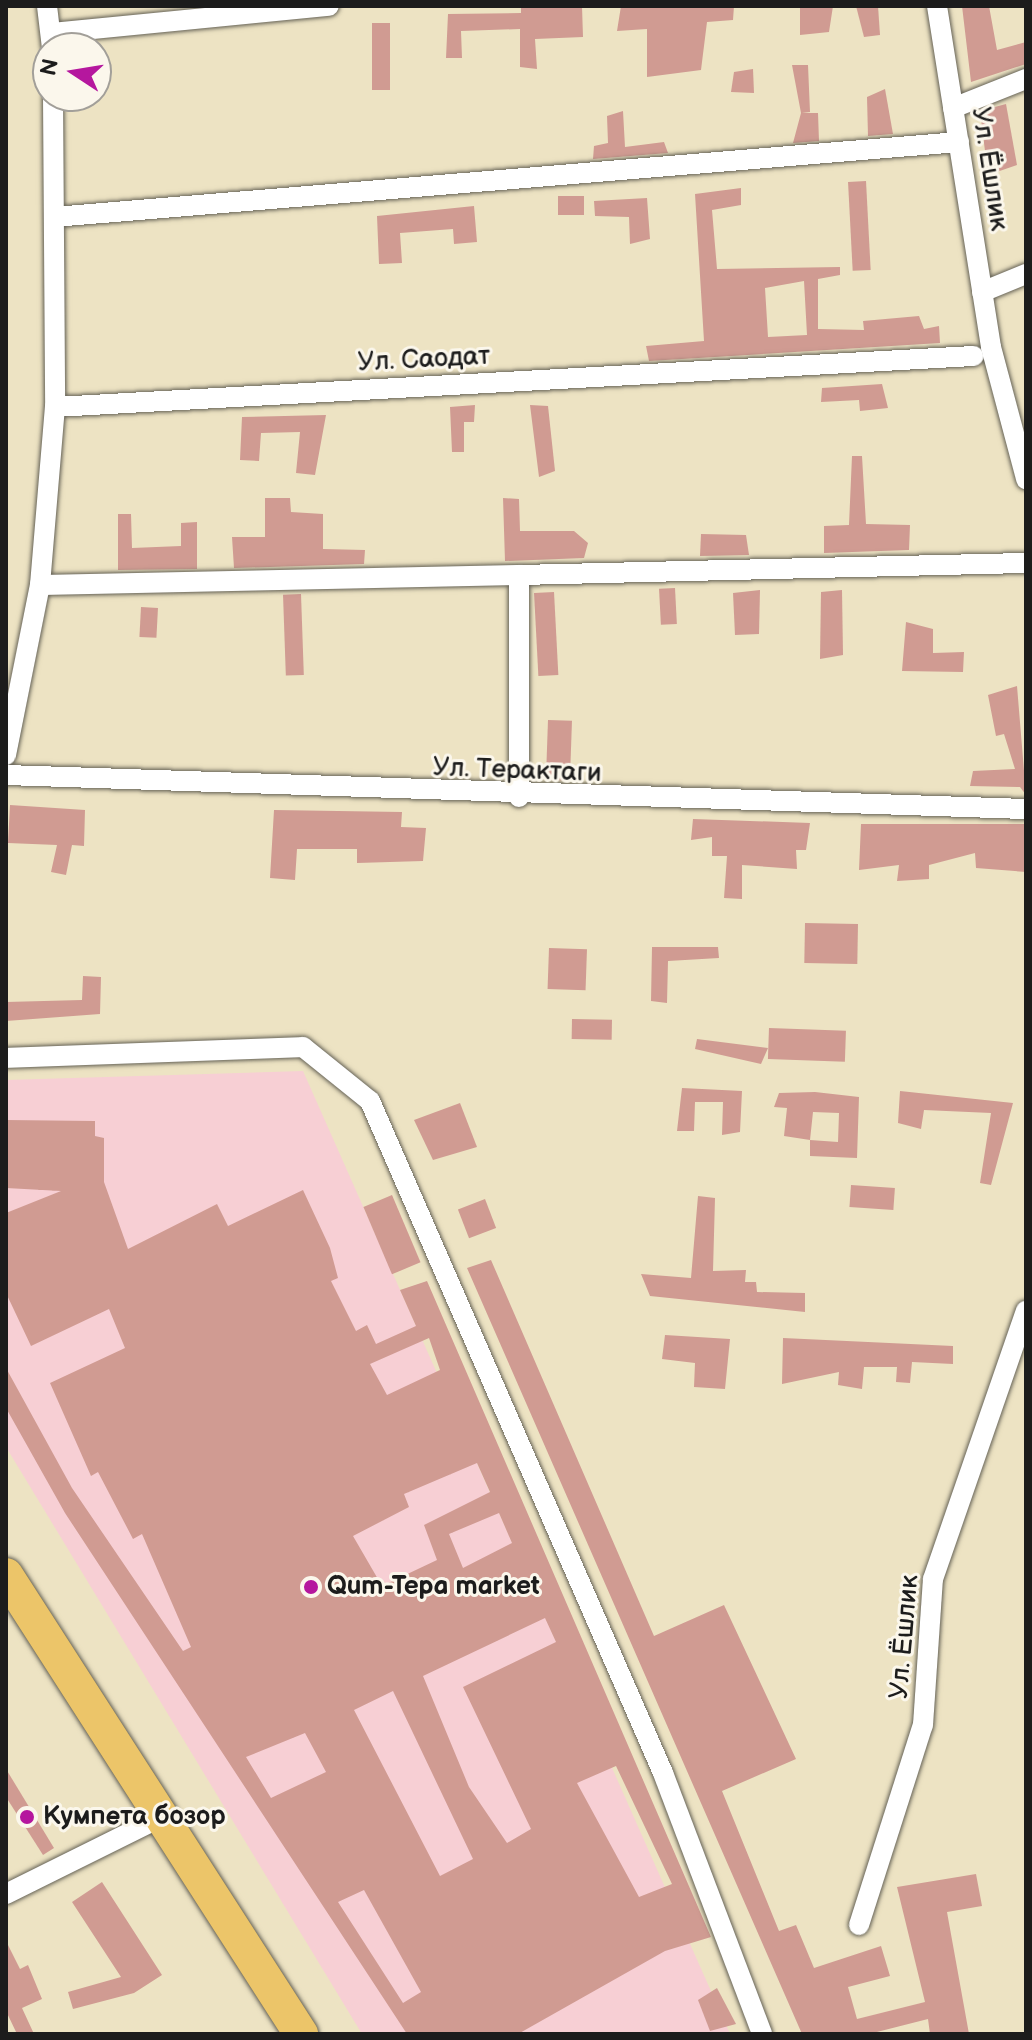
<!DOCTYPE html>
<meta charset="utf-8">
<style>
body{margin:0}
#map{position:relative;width:1032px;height:2040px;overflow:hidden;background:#ede3c3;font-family:"Balsamiq Sans",sans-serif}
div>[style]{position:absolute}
.built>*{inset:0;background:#f7cfd4}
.building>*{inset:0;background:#d09b92;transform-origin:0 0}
.roads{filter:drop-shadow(0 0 2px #656256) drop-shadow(0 0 2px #656256)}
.street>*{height:20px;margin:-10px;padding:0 10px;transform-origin:10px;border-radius:10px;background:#fff}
.primary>*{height:34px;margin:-17px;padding:0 17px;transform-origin:17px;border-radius:17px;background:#ecc569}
.dots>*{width:22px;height:22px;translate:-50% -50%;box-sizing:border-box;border:4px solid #fbf7ec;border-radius:50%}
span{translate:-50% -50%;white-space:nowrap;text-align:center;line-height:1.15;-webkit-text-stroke:6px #fbf7ec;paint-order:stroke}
.street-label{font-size:26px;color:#1c1c1c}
.poi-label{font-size:26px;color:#1c1c1c;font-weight:700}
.left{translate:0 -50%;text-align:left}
.frame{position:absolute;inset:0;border:8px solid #1c1c1c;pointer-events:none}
.north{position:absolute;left:32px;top:32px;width:80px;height:80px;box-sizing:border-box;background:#fbf7ec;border:2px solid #a29f99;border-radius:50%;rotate:282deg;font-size:22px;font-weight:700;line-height:32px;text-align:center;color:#1c1c1c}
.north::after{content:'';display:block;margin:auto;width:28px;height:36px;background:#b5179e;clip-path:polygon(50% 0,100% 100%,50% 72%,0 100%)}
</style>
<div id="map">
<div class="built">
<div style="clip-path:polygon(303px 1071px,730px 2034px,362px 2034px,6px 1447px,6px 1080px)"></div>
</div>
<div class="building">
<div style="clip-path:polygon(521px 6px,582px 6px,583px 37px,535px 39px,537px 69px,520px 67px,520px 29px,461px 31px,462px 58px,446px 58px,448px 14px,521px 13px)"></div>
<div style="clip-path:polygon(621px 6px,734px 6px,733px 20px,707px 22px,701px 70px,647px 77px,647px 29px,617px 31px)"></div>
<div style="clip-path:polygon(800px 6px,833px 6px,829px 32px,800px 35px)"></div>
<div style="clip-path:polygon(856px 6px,878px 6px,880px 35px,864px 37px)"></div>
<div style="clip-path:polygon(962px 6px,989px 6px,997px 50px,1026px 42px,1026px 64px,971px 82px)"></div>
<div style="left:372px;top:23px;width:18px;height:67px"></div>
<div style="clip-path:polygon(792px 65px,808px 65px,810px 112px,802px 113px,818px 113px,819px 141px,793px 143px,801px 113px)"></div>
<div style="clip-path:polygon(753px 69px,754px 93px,731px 92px,734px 72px)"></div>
<div style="clip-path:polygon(885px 89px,893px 134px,868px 136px,867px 97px)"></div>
<div style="clip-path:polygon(1006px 104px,1017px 165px,988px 175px,980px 111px)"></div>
<div style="clip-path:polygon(623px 111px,625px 147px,664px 142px,668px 153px,593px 159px,594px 146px,608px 143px,607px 116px)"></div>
<div style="left:866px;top:181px;width:89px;height:18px;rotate:87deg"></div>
<div style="clip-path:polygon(evenodd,741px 188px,741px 205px,712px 210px,717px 269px,840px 267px,840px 275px,818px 279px,818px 329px,864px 330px,863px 321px,919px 316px,924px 329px,939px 326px,940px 343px,649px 361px,646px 346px,704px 341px,695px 194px,741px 188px,804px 281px,807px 335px,768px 337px,765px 288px,804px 281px)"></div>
<div style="left:584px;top:196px;width:19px;height:26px;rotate:90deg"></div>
<div style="clip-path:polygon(647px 198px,650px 239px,630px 244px,629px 217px,595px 216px,594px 201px)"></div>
<div style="clip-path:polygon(474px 206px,477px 242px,454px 244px,453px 229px,400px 233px,402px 263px,379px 264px,377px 216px)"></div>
<div style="clip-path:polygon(882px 384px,888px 408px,860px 411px,859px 400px,821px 402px,822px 388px)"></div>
<div style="clip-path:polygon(475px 405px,474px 422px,464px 422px,464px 452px,452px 452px,450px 407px)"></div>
<div style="clip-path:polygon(530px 405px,548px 406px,555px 471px,539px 477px)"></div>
<div style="clip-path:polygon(326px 415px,315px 475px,296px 473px,300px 432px,261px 433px,259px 461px,240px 460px,242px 417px)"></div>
<div style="clip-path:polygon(852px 456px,862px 456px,866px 524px,910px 525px,909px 550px,824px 553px,824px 526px,849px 525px)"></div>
<div style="clip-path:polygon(265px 498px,290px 498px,291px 512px,323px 514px,323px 549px,365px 550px,364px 564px,234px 568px,232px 537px,265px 537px)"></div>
<div style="clip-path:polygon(503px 498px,519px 499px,520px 531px,574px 531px,588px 543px,584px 558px,505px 561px)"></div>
<div style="clip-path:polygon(118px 514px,131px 514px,132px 548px,181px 546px,181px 523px,197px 522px,197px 569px,118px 570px)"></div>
<div style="clip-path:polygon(701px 534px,746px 535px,749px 555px,700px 556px)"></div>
<div style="left:675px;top:588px;width:36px;height:16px;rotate:87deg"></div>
<div style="clip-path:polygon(760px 590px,759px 634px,735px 635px,733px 593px)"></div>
<div style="clip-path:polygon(842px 590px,843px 655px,820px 659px,821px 592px)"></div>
<div style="left:554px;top:592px;width:83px;height:20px;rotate:87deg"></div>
<div style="left:301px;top:594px;width:81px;height:18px;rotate:88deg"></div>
<div style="left:141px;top:607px;width:17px;height:30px;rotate:3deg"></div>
<div style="clip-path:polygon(906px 622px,933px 629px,933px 653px,964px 652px,963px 672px,902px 671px)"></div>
<div style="clip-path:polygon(1017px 686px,1026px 795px,1020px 787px,970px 786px,973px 771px,1015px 769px,1004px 734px,996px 736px,988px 695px)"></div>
<div style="left:548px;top:720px;width:24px;height:60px;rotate:2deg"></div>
<div style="clip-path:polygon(10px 805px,85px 810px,84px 846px,72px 845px,66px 875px,51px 872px,57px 845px,8px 843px)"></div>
<div style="clip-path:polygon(274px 810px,402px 812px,401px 827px,426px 828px,423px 861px,357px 863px,357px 849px,297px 849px,295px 880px,270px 878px)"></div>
<div style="clip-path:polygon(693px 819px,810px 823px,806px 850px,796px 850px,797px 869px,742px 865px,742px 899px,724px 898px,727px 856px,712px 856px,712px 837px,691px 840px)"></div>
<div style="clip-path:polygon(861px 824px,1026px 824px,1026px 872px,976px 868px,975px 853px,929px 865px,929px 879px,897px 881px,899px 865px,859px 870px)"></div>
<div style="left:805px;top:923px;width:53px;height:40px;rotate:1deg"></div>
<div style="clip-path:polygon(652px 947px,718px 947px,719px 958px,668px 961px,667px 1003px,651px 1001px)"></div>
<div style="left:549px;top:948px;width:38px;height:41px;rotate:2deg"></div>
<div style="clip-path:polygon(83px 976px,101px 977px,100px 1014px,6px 1021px,6px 1002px,82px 1000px)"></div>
<div style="left:572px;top:1019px;width:40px;height:20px;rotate:1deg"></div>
<div style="left:769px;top:1028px;width:77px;height:31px;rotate:2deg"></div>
<div style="clip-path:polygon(697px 1039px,768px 1048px,761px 1064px,695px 1049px)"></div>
<div style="clip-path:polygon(682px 1088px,742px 1091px,740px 1132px,722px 1135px,723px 1102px,695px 1102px,694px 1131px,677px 1131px)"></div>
<div style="clip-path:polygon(900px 1091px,1013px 1103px,991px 1185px,980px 1183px,991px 1113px,924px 1110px,921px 1129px,898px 1123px)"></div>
<div style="clip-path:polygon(evenodd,815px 1092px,859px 1097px,857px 1158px,810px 1156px,810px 1140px,784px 1136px,787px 1108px,774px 1107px,779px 1093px,815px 1092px,813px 1112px,839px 1113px,838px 1142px,810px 1140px,813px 1112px)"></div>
<div style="clip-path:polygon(460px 1103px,477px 1147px,433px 1160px,414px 1120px)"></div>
<div style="clip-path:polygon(evenodd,6px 1120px,95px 1121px,95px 1136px,104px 1138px,104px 1182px,128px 1249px,217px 1204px,228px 1226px,303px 1190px,330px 1248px,338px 1278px,331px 1281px,356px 1331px,367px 1325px,376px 1344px,416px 1326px,400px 1290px,427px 1281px,711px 1937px,665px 1951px,518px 2034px,407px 2034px,65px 1513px,6px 1408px,6px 1368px,72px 1488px,183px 1651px,191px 1647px,142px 1534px,133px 1539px,98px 1472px,91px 1476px,50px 1383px,125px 1348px,109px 1309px,31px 1346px,6px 1293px,6px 1213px,61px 1191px,6px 1188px,6px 1120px,429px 1338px,440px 1370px,387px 1395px,370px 1364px,429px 1338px,6px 1120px,477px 1463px,490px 1492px,424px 1525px,437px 1560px,382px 1586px,353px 1536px,409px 1507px,404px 1494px,477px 1463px,6px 1120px,499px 1513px,512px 1543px,463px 1568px,449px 1534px,499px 1513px,6px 1120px,545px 1618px,556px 1642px,463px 1687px,531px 1829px,507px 1843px,469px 1787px,423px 1676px,545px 1618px,6px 1120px,393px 1691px,473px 1859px,440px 1876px,354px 1710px,393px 1691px,6px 1120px,305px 1733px,326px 1772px,271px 1798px,246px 1757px,305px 1733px,6px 1120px,616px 1766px,672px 1884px,639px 1897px,577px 1783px,616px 1766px,6px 1120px,364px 1890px,421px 1992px,403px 2003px,338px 1902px,364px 1890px)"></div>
<div style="left:851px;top:1185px;width:44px;height:22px;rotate:4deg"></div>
<div style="left:392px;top:1195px;width:73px;height:31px;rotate:67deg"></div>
<div style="clip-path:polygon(698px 1196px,715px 1198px,713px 1271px,746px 1270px,745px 1282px,756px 1282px,757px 1292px,805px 1293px,805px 1312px,650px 1296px,641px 1274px,691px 1278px)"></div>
<div style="left:485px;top:1199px;width:31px;height:29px;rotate:69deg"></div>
<div style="clip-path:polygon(491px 1260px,654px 1636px,724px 1605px,796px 1759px,722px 1791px,779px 1931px,796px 1925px,814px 1968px,881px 1946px,890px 1976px,848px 1987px,857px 2019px,925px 2002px,897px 1887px,976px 1874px,982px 1906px,947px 1912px,969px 2034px,930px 2034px,928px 2019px,869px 2034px,802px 2034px,467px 1268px)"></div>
<div style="clip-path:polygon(665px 1335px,730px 1339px,725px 1389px,694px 1387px,695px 1363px,662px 1359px)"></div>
<div style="clip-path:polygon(783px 1338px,953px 1346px,953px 1364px,912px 1362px,910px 1383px,896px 1382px,897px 1367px,864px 1367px,862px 1389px,838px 1385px,839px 1372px,782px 1384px)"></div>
<div style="clip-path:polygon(6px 1769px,54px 1848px,43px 1855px,6px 1797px)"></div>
<div style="clip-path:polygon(102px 1882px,162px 1975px,134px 1993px,73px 2009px,68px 1992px,121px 1977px,72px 1902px)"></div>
<div style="clip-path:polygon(6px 1941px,20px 1969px,28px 1965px,42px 1999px,22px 2008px,34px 2034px,17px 2034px,6px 2011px)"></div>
<div style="clip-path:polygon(717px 1988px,736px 2024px,710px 2031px,698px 2000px)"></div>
</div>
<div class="roads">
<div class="street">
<div style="left:47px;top:6px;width:42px;rotate:83.2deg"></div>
<div style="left:937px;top:6px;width:345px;rotate:81deg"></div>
<div style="left:991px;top:347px;width:137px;rotate:75.1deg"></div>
<div style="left:52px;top:33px;width:278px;rotate:-5.6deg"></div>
<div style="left:53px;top:96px;width:311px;rotate:89.6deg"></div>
<div style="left:953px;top:108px;width:79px;rotate:-21.7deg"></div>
<div style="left:54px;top:217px;width:908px;rotate:-4.74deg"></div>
<div style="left:982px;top:292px;width:48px;rotate:-22.2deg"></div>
<div style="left:519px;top:575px;width:507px;rotate:-1.36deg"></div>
<div style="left:40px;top:585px;width:179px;rotate:-85.2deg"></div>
<div style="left:55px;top:407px;width:920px;rotate:-3.18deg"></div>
<div style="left:6px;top:755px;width:173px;rotate:-78.7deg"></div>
<div style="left:40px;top:585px;width:479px;rotate:-1.2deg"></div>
<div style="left:519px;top:575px;width:222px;rotate:90deg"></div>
<div style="left:6px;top:775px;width:1021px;rotate:1.91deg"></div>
<div style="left:6px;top:1058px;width:297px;rotate:-2.1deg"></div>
<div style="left:303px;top:1047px;width:86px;rotate:38.9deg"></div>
<div style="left:370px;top:1101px;width:733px;rotate:66.44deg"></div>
<div style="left:663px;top:1773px;width:279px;rotate:69.2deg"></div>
<div style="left:6px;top:1894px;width:171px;rotate:-26.4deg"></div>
<div style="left:859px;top:1925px;width:210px;rotate:-72.3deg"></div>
<div style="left:923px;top:1725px;width:146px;rotate:-86.1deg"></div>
<div style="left:933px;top:1579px;width:284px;rotate:-70.9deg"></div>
</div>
<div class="primary">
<div style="left:6px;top:1575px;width:546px;rotate:57.27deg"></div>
</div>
</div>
<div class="dots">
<div style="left:311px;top:1587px;background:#b5179e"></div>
<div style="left:27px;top:1817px;background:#b5179e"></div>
</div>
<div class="street-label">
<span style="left:989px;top:169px;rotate:81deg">Ул. Ёшлик</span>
<span style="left:424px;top:360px;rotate:-3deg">Ул. Саодат</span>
<span style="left:517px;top:771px;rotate:2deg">Ул. Терактаги</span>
<span style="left:905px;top:1637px;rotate:-85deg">Ул. Ёшлик</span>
</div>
<div class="poi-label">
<span class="left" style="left:327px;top:1587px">Qum-Tepa market</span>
<span class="left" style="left:43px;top:1817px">Кумпета бозор</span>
</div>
<div class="frame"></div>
<div class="north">N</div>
</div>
